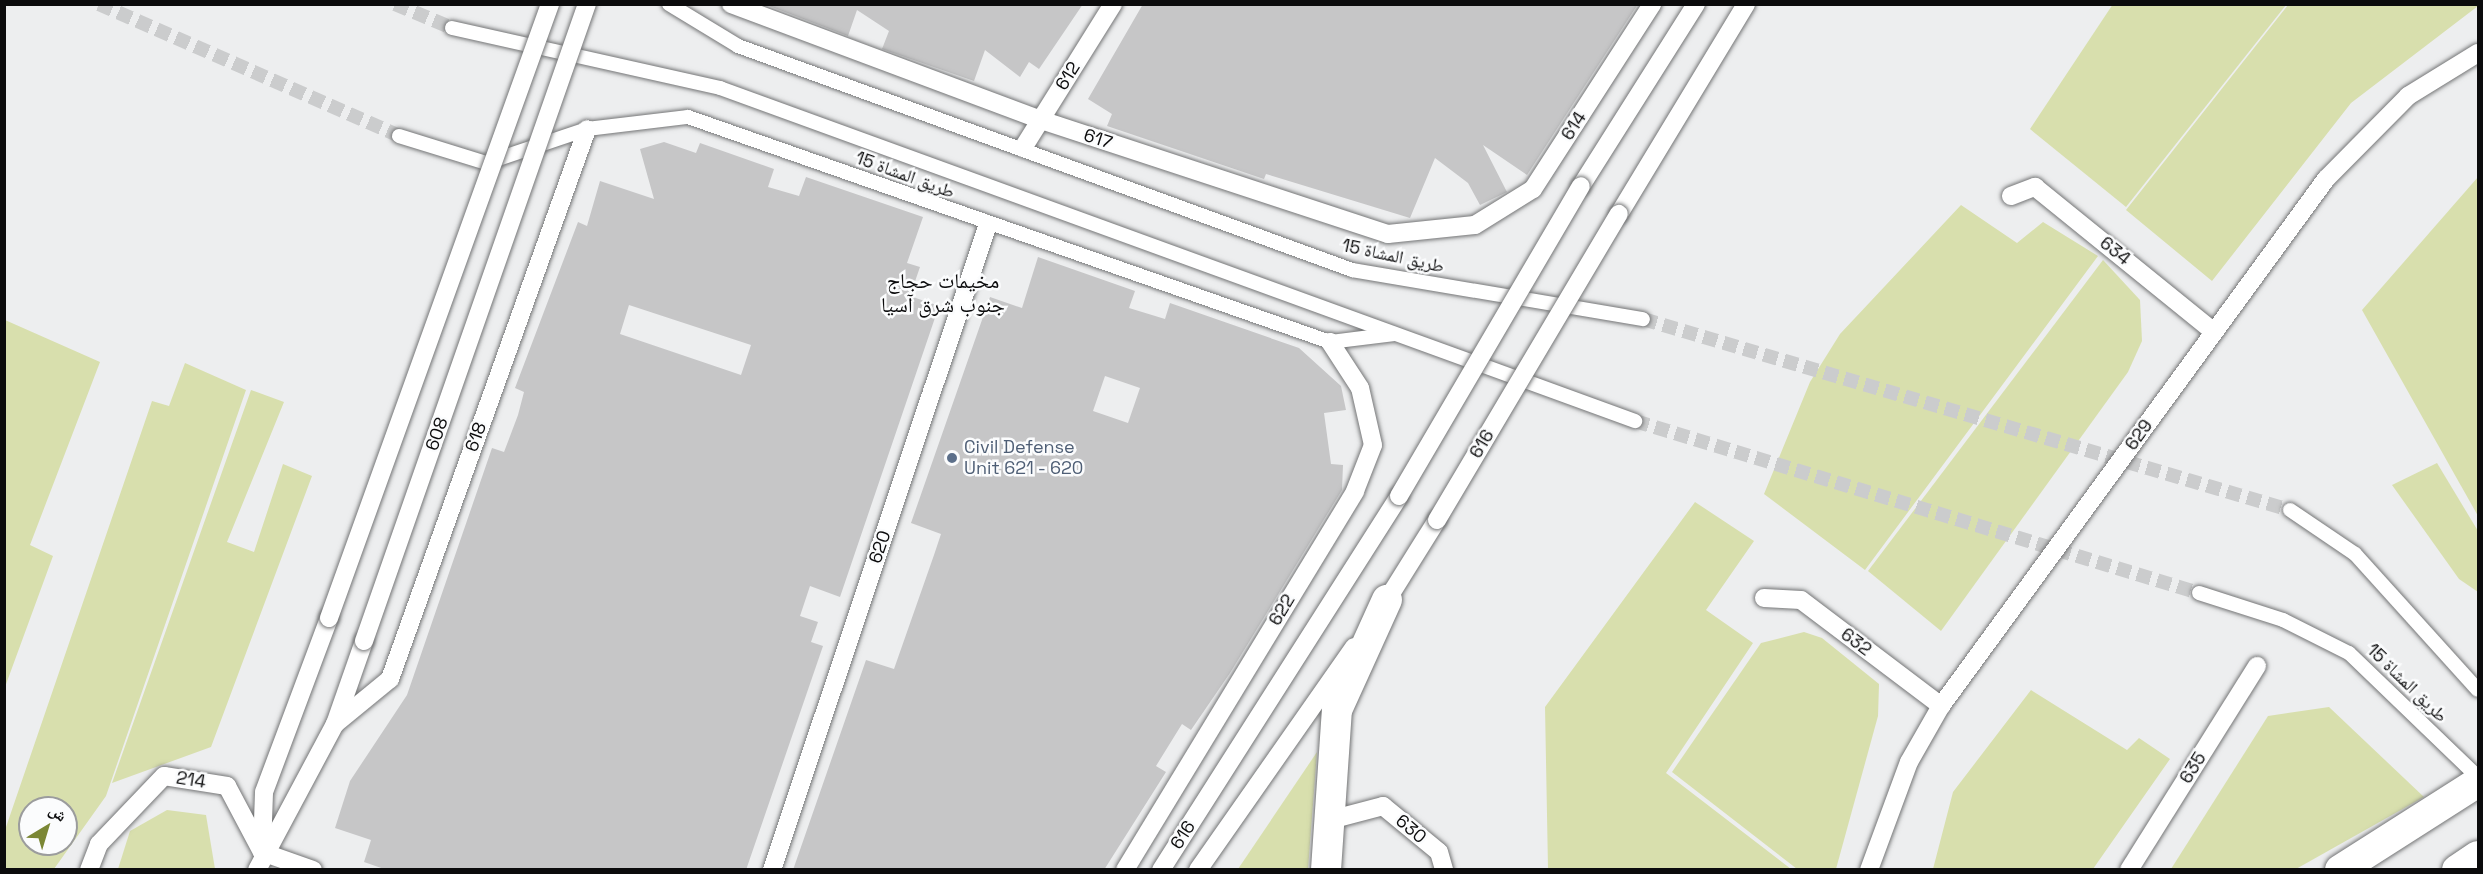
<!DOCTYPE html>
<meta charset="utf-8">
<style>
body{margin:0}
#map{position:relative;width:2483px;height:874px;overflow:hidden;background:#edeeef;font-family:"Space Grotesk","Noto Naskh Arabic",sans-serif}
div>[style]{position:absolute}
.green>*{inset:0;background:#d8dfad}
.building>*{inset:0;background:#c6c6c7}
.pedestrian-tunnel>*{height:14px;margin-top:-7px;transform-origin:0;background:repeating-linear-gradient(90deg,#cbcccd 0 14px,transparent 0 21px)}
.roads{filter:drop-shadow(0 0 2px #747576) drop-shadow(0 0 2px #747576)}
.pedestrian>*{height:14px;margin:-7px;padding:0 7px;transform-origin:7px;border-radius:7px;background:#fff}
.minor>*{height:18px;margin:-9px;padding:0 9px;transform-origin:9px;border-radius:9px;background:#fff}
.primary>*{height:30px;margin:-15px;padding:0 15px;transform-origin:15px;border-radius:15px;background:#fff}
.bridges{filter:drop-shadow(0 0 2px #747576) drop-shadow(0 0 2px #747576)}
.minor-bridge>*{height:18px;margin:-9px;padding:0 9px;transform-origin:9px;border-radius:9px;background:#fff}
.dots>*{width:16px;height:16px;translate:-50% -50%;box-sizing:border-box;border:3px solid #fbfcfd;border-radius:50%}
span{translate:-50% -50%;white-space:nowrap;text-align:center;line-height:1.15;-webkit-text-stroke:5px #fbfcfd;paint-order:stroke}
.street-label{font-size:18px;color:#0b0b0c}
.service-label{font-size:18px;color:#4e5e75}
.left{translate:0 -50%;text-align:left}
.quarter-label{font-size:21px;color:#0b0b0c}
.frame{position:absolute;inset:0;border:6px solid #0b0b0c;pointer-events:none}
.north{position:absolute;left:18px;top:796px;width:60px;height:60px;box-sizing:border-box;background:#fbfcfd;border:2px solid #9b9c9d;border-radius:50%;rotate:38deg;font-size:16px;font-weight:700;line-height:24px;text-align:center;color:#0b0b0c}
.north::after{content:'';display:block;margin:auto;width:21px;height:27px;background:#7b8735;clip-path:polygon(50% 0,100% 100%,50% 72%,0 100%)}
</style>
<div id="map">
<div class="green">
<div style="clip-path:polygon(2113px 4px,2286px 5px,2126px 207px,2030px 129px)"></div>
<div style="clip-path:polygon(2288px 5px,2478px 6px,2351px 103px,2212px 281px,2126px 210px)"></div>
<div style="clip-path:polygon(2478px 177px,2478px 516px,2362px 310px)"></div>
<div style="clip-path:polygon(1961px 205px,2017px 243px,2043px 222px,2098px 256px,1865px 570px,1764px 494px,1810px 382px,1840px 334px)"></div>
<div style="clip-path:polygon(2103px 260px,2140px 300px,2142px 341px,2128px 372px,1941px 631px,1868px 571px)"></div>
<div style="clip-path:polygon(5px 320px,100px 362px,30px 545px,53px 556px,5px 687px)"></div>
<div style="clip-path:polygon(evenodd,185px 363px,246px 390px,106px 796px,54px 869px,5px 869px,5px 830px,152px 401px,169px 406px,185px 363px,30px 808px,66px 808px,66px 844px,30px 844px,30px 808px)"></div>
<div style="clip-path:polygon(251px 390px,284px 402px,227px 542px,254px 552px,283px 464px,312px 476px,211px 747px,112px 783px)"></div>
<div style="clip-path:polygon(2437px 463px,2478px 531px,2478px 592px,2459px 579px,2392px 485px)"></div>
<div style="clip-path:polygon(1695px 502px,1754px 541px,1706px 610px,1753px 643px,1666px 773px,1791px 869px,1548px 869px,1545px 707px)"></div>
<div style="clip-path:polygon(1804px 632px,1822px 638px,1879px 684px,1878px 716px,1836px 869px,1797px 869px,1672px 772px,1761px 643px)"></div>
<div style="clip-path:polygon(2031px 690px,2127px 750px,2139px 738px,2170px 759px,2093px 869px,1933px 869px,1953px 792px)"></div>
<div style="clip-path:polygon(2329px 707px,2424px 797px,2296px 869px,2171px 869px,2268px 716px)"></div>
<div style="clip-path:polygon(1317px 752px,1308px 869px,1238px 869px)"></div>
<div style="clip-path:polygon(167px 810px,206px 815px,215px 869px,118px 869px,130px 831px)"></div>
</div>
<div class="building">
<div style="clip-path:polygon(764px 4px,1083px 4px,1039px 69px,1029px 62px,1020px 77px,985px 50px,974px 81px,882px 49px,889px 31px,857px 10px,848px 36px)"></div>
<div style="clip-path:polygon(1143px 4px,1638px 4px,1527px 175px,1483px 145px,1507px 192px,1480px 205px,1468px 183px,1435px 158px,1410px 218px,1266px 174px,1264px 179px,1107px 126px,1112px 114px,1088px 99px)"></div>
<div style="clip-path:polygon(evenodd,664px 142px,696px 153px,700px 143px,774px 169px,768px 187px,799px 196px,806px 177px,923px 217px,907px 263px,920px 267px,910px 296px,939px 306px,840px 597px,810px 586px,800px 616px,818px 622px,811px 642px,823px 646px,746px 870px,387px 870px,364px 862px,371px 840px,335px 828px,350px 781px,407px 695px,492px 448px,504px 452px,518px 415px,524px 392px,515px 388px,578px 222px,587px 226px,600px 181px,654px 199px,640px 149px,664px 142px,629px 305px,751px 345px,741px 375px,620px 334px,629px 305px)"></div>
<div style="clip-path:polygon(evenodd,1038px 257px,1135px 291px,1129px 308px,1165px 319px,1170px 303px,1299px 348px,1341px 386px,1346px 410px,1324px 413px,1331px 464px,1343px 465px,1342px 490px,1230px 673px,1191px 730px,1182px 724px,1156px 766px,1166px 772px,1104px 870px,793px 870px,866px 660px,894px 669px,934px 555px,941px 534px,911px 523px,990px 297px,1022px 308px,1038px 257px,1105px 376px,1140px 388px,1128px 423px,1093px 411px,1105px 376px)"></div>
</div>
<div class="pedestrian-tunnel">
<div style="left:99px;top:4px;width:328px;rotate:23.7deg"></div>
<div style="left:395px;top:4px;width:62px;rotate:22.8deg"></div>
<div style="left:1643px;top:319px;width:675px;rotate:16.45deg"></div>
<div style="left:1635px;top:421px;width:590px;rotate:16.96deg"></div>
</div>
<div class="roads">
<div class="pedestrian">
<div style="left:669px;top:4px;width:81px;rotate:31.3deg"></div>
<div style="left:738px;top:46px;width:654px;rotate:20.04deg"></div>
<div style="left:1352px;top:270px;width:295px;rotate:9.6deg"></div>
<div style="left:452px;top:28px;width:275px;rotate:12.6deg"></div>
<div style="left:720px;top:88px;width:974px;rotate:20deg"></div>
<div style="left:399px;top:136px;width:91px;rotate:17.2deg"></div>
<div style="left:486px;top:163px;width:107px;rotate:-18.6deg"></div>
<div style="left:587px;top:129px;width:102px;rotate:-6.8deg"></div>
<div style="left:688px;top:117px;width:680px;rotate:19.31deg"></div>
<div style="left:1330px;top:342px;width:64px;rotate:-7.1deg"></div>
<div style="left:2290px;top:510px;width:78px;rotate:34.1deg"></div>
<div style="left:2355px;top:554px;width:183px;rotate:47.9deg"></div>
<div style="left:2199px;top:593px;width:88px;rotate:17.8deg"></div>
<div style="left:2283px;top:620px;width:74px;rotate:26.6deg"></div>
<div style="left:2349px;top:653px;width:179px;rotate:43.9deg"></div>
</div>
<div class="minor">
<div style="left:731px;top:4px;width:331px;rotate:20.5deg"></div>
<div style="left:1041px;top:120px;width:365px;rotate:18.2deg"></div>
<div style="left:1388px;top:234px;width:87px;rotate:-5.9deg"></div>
<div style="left:1475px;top:225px;width:68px;rotate:-31.8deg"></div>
<div style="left:1533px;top:189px;width:220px;rotate:-57.2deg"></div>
<div style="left:1023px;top:148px;width:170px;rotate:-58deg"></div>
<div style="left:1581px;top:186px;width:215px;rotate:-57.7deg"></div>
<div style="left:2011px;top:196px;width:26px;rotate:-21deg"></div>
<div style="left:2035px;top:187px;width:230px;rotate:39deg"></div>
<div style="left:1619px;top:214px;width:245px;rotate:-58.8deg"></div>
<div style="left:1764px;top:598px;width:37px;rotate:3deg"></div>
<div style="left:1801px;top:600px;width:176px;rotate:37.1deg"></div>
<div style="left:1382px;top:608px;width:104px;rotate:-58deg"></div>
<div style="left:335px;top:724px;width:71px;rotate:-39.3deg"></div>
<div style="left:390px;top:679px;width:584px;rotate:-70.29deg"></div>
<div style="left:1330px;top:820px;width:55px;rotate:-14.8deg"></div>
<div style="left:1383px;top:806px;width:72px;rotate:39.4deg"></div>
<div style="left:1439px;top:852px;width:19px;rotate:74deg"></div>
<div style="left:262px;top:850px;width:58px;rotate:-88deg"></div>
<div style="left:264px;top:792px;width:186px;rotate:-69.5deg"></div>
<div style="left:262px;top:852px;width:54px;rotate:19.4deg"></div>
<div style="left:89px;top:870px;width:28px;rotate:-69deg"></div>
<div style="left:99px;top:844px;width:94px;rotate:-46.3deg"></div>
<div style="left:164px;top:776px;width:64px;rotate:9deg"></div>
<div style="left:227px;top:786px;width:75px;rotate:62.1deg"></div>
<div style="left:257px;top:870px;width:166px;rotate:-61.9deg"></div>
<div style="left:335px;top:724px;width:88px;rotate:-70.7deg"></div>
<div style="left:772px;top:870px;width:681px;rotate:-71.51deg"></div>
<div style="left:1125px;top:870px;width:443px;rotate:-58.7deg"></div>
<div style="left:1355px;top:491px;width:49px;rotate:-68.6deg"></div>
<div style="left:1373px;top:445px;width:58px;rotate:-102.8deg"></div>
<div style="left:1360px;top:388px;width:55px;rotate:-123.1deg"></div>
<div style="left:1161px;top:870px;width:443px;rotate:-57.5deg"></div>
<div style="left:1198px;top:870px;width:272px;rotate:-55deg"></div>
<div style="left:1869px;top:870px;width:115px;rotate:-69.7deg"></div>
<div style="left:1909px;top:762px;width:64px;rotate:-60.3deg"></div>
<div style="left:1941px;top:706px;width:653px;rotate:-53.85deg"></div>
<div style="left:2326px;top:179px;width:117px;rotate:-45.3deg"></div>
<div style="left:2408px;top:96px;width:82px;rotate:-31.6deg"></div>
<div style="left:2129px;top:870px;width:241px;rotate:-57.9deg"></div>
</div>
<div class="primary">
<div style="left:1326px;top:870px;width:160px;rotate:-86.1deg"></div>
<div style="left:1337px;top:710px;width:121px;rotate:-65.6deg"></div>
<div style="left:2340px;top:870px;width:164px;rotate:-32.5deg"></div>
<div style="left:2457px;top:870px;width:25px;rotate:-34deg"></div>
</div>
</div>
<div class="bridges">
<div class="minor-bridge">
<div style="left:1399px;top:496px;width:359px;rotate:-59.6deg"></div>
<div style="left:1437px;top:520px;width:356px;rotate:-59.3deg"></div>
<div style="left:329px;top:618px;width:653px;rotate:-70.2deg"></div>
<div style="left:364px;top:641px;width:675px;rotate:-70.71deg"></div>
</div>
</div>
<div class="dots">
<div style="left:952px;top:458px;background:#5c6f8a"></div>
</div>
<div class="street-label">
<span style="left:1068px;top:76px;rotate:-58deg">612</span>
<span style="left:1574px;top:126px;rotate:-57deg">614</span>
<span style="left:1098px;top:139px;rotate:18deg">617</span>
<span style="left:905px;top:175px;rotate:20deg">طريق المشاة 15</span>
<span style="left:2115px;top:251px;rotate:39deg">634</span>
<span style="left:1393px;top:256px;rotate:12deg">طريق المشاة 15</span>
<span style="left:437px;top:434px;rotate:-71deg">608</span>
<span style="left:2139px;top:435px;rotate:-54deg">629</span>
<span style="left:476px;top:437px;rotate:-70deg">618</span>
<span style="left:1482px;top:444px;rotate:-59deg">616</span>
<span style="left:880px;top:547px;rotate:-71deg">620</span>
<span style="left:1282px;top:610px;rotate:-59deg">622</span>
<span style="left:1856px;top:642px;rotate:37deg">632</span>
<span style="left:2407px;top:683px;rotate:44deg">طريق المشاة 15</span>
<span style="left:2193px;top:768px;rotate:-58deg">635</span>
<span style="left:191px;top:780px;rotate:9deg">214</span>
<span style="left:1411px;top:829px;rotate:40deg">630</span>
<span style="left:1183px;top:835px;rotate:-57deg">616</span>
</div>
<div class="service-label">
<span class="left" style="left:964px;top:458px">Civil Defense<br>Unit 621 - 620</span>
</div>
<div class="quarter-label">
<span style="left:943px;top:293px">مخيمات حجاج<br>جنوب شرق آسيا</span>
</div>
<div class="frame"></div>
<div class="north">ش</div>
</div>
